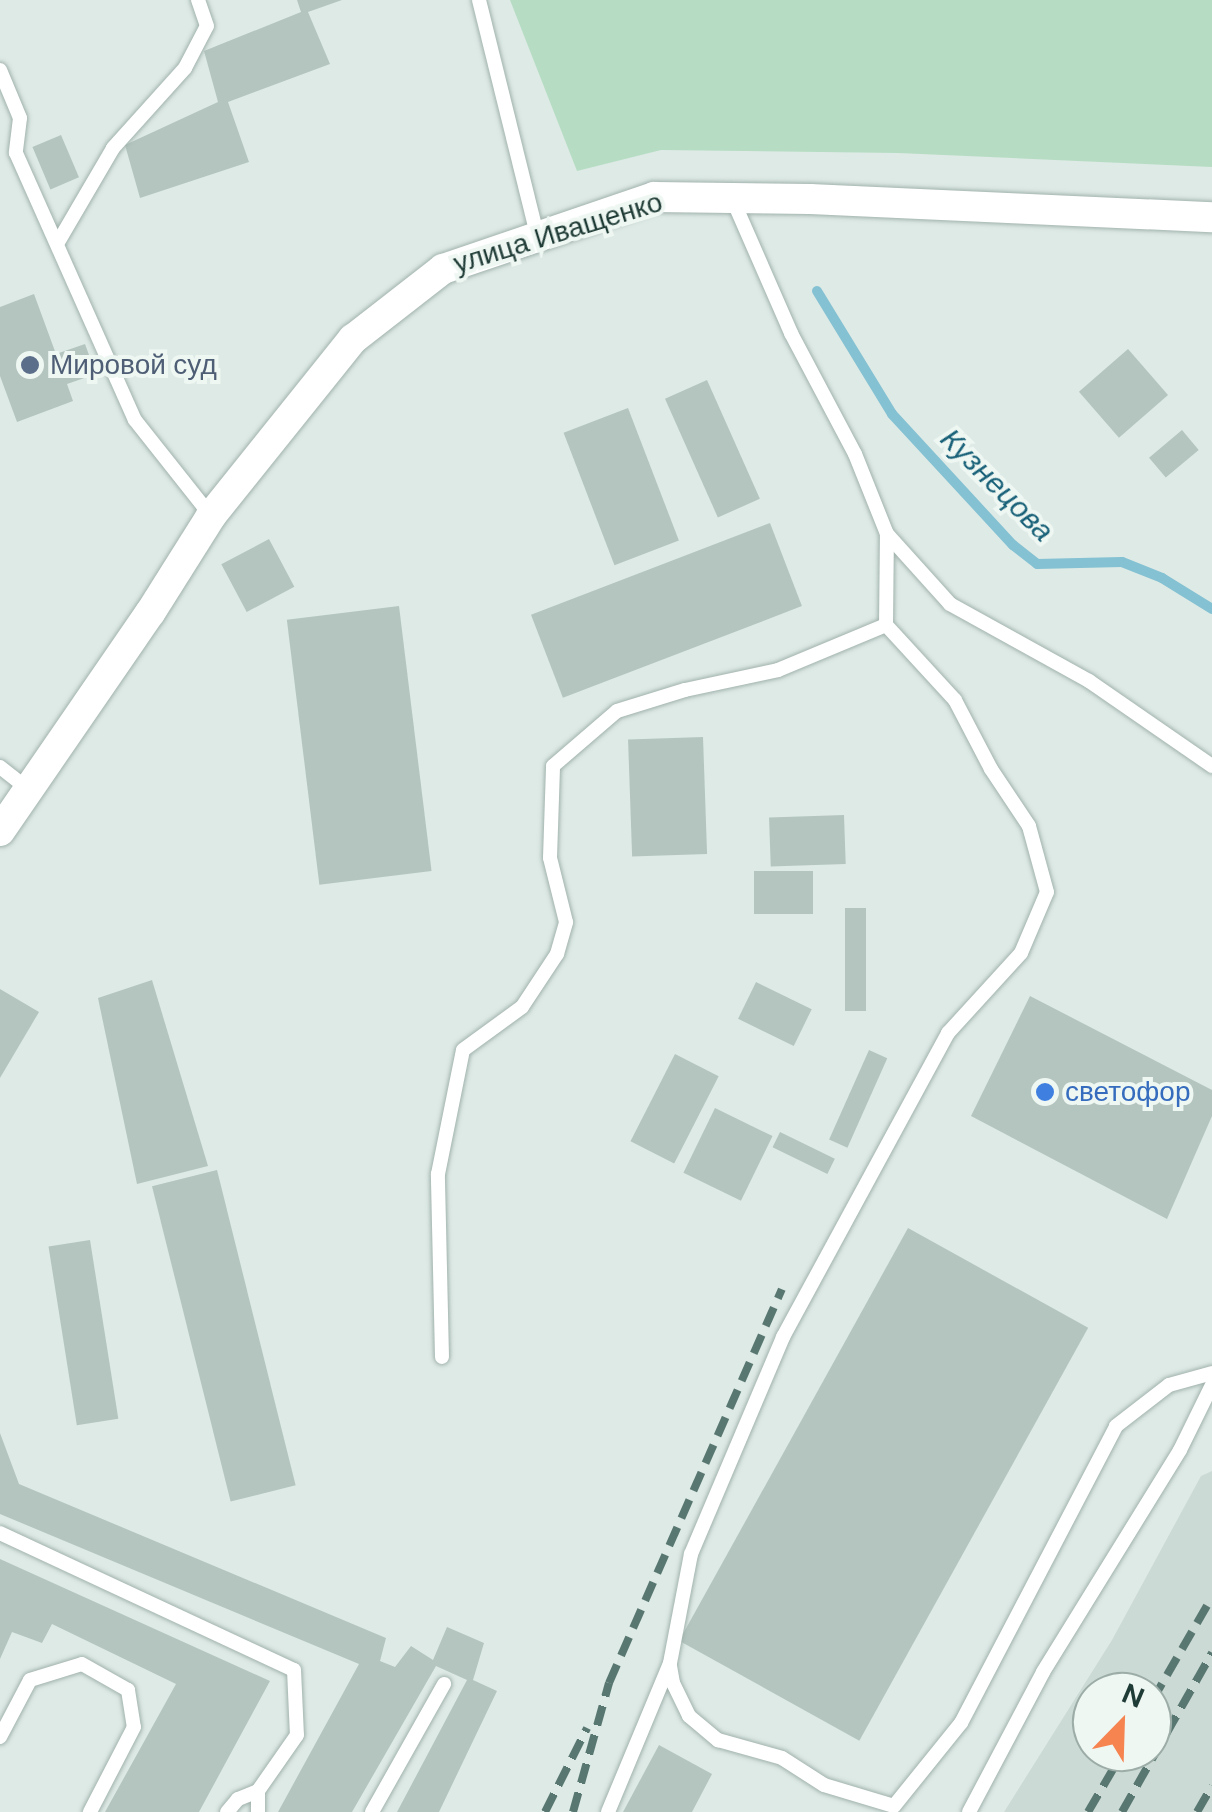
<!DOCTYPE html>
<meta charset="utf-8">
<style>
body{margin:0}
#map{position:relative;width:1212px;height:1812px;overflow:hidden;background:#deeae6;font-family:"DM Sans",sans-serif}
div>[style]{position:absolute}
.built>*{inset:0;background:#ccdad5}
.green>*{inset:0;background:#b6ddc3}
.stream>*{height:10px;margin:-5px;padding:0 5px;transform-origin:5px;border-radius:5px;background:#84c1d2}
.building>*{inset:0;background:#b4c5bf;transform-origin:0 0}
.roads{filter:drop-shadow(0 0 2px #a1b2ad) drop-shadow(0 0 2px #a1b2ad)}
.service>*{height:14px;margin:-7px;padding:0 7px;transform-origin:7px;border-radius:7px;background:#fff}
.secondary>*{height:30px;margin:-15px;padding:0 15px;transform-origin:15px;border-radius:15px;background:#fff}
.rail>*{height:8px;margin-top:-4px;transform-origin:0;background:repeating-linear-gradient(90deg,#597771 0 20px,transparent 0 30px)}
.dots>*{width:28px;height:28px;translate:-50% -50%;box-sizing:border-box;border:5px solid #eff7f3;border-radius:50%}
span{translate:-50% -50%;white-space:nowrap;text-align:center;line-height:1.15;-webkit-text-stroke:8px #eff7f3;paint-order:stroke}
.street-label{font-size:28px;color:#1f3b35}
.service-label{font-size:28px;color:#4e5e75}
.left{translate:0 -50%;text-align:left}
.shop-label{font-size:28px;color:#366cbe}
.water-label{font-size:30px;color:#186178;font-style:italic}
.north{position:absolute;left:1072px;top:1672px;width:100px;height:100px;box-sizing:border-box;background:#eff7f3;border:2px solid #9caca7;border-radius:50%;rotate:23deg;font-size:28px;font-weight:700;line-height:40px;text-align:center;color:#1f3b35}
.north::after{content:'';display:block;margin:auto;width:35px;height:45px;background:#f68450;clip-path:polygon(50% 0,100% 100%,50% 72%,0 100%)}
</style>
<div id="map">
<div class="built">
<div style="clip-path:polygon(evenodd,1212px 1471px,1212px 1812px,1004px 1812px,1112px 1640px,1201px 1476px,1212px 1471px,1092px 1692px,1152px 1692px,1152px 1752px,1092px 1752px,1092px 1692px)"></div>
</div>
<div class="green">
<div style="clip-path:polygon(510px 0,1212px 0,1212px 167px,898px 153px,661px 150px,577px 171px)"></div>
</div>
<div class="stream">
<div style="left:817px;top:291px;width:144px;rotate:58.6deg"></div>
<div style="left:892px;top:414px;width:178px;rotate:47.3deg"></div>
<div style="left:1013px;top:545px;width:31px;rotate:38deg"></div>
<div style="left:1037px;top:564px;width:85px;rotate:-1.3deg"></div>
<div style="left:1122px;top:562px;width:43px;rotate:21.8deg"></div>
<div style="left:1162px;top:578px;width:59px;rotate:31.8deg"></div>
</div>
<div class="building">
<div style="clip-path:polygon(297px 0,342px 0,308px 12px,330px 64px,228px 102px,249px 162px,140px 198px,125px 145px,218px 102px,204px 51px,301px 12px)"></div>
<div style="left:61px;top:135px;width:46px;height:31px;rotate:67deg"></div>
<div style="clip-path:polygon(34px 294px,56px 354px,85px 344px,96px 374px,67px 384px,73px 401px,17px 422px,0 376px,0 307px)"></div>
<div style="left:1128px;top:349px;width:61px;height:65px;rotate:49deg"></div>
<div style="left:707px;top:380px;width:130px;height:46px;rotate:66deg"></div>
<div style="left:628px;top:408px;width:142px;height:69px;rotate:69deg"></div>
<div style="left:1182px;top:430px;width:26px;height:43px;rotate:50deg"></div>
<div style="left:770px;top:523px;width:89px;height:256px;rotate:69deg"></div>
<div style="left:269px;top:539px;width:54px;height:54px;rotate:62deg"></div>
<div style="left:399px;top:606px;width:267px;height:113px;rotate:83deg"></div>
<div style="left:703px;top:737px;width:117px;height:75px;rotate:88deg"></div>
<div style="left:844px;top:815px;width:49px;height:75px;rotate:88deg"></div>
<div style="left:754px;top:871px;width:59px;height:43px"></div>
<div style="left:845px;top:908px;width:21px;height:103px"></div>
<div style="clip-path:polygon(152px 980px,208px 1166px,137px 1184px,98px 998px)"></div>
<div style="left:756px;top:982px;width:62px;height:41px;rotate:26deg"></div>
<div style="clip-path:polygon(0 989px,39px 1012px,0 1078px)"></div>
<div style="clip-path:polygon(1030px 996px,1212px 1090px,1212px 1116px,1167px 1219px,971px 1116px)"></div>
<div style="left:869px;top:1050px;width:20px;height:98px;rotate:24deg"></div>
<div style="left:675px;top:1054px;width:49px;height:98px;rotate:27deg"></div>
<div style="left:715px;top:1108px;width:64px;height:72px;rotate:26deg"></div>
<div style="left:780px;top:1132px;width:61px;height:17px;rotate:26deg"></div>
<div style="left:217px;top:1170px;width:325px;height:67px;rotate:76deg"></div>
<div style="left:908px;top:1228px;width:206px;height:472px;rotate:29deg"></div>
<div style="left:90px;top:1240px;width:181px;height:42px;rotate:81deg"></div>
<div style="clip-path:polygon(0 1433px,19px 1484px,386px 1638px,380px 1661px,395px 1667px,411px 1646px,433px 1660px,447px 1627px,484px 1643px,473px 1680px,497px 1691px,439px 1812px,397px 1812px,467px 1680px,436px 1666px,352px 1812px,278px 1812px,359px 1664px,0 1514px)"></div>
<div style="clip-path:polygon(0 1559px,270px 1681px,199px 1812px,105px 1812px,176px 1684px,52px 1624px,42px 1643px,12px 1632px,0 1659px)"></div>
<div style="clip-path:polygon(659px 1745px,712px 1774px,692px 1812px,623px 1812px)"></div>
</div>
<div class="roads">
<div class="service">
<div style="left:479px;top:0;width:241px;rotate:76.1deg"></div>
<div style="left:0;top:70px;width:52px;rotate:67.4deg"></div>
<div style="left:20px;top:118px;width:35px;rotate:97deg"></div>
<div style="left:16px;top:153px;width:292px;rotate:66deg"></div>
<div style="left:135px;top:420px;width:122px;rotate:51.6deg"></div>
<div style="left:57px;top:244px;width:111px;rotate:-59.7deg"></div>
<div style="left:113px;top:148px;width:108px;rotate:-48deg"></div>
<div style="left:185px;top:68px;width:47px;rotate:-62.4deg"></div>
<div style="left:207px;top:26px;width:28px;rotate:-109deg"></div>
<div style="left:887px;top:534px;width:94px;rotate:48deg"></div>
<div style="left:950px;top:604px;width:159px;rotate:29deg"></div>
<div style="left:1089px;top:681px;width:150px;rotate:34.6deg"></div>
<div style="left:0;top:767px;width:36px;rotate:38deg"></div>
<div style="left:442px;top:1357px;width:183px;rotate:-91.3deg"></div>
<div style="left:438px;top:1174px;width:126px;rotate:-78.6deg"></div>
<div style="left:463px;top:1050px;width:73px;rotate:-36.1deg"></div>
<div style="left:522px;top:1007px;width:64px;rotate:-56.6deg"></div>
<div style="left:557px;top:954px;width:33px;rotate:-74deg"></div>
<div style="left:566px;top:922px;width:66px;rotate:-104deg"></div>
<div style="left:550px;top:858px;width:92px;rotate:-88.1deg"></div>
<div style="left:553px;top:766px;width:84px;rotate:-40.7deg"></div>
<div style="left:617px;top:711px;width:71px;rotate:-17.2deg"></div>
<div style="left:685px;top:690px;width:95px;rotate:-12.1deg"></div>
<div style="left:778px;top:670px;width:117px;rotate:-22.6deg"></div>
<div style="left:886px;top:625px;width:91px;rotate:-89.4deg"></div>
<div style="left:887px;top:534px;width:86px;rotate:-111.8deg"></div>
<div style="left:855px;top:454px;width:137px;rotate:-117.9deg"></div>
<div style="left:791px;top:333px;width:147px;rotate:-113.6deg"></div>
<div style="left:0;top:1533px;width:324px;rotate:25deg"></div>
<div style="left:294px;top:1670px;width:65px;rotate:87.4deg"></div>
<div style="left:297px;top:1735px;width:68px;rotate:124.9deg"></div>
<div style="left:258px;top:1791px;width:22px;rotate:158deg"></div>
<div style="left:238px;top:1799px;width:17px;rotate:130deg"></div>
<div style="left:670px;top:1666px;width:17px;rotate:80deg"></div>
<div style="left:673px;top:1683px;width:37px;rotate:64deg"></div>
<div style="left:689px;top:1716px;width:38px;rotate:40deg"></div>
<div style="left:718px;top:1740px;width:66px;rotate:15.7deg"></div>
<div style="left:782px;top:1758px;width:50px;rotate:32.7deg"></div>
<div style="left:824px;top:1785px;width:73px;rotate:16.7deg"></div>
<div style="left:894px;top:1806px;width:107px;rotate:-51.1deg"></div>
<div style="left:961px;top:1723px;width:335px;rotate:-62.4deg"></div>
<div style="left:1116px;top:1426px;width:67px;rotate:-37.7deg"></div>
<div style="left:1169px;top:1385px;width:45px;rotate:-15.6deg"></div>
<div style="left:0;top:1737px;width:64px;rotate:-62.2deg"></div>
<div style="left:30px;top:1680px;width:54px;rotate:-17.1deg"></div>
<div style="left:82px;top:1664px;width:53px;rotate:29.5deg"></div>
<div style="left:128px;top:1690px;width:37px;rotate:81deg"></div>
<div style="left:134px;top:1727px;width:96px;rotate:117.4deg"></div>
<div style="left:258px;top:1791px;width:21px;rotate:90deg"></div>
<div style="left:372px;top:1812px;width:147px;rotate:-60.6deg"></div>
<div style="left:608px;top:1812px;width:161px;rotate:-67.4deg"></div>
<div style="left:670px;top:1663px;width:111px;rotate:-79.1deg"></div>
<div style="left:691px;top:1554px;width:236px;rotate:-67deg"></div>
<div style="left:783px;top:1337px;width:346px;rotate:-61.5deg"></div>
<div style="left:948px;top:1033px;width:108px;rotate:-47.6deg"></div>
<div style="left:1021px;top:953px;width:66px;rotate:-66.9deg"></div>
<div style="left:1047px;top:892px;width:68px;rotate:-105.3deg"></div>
<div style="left:1029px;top:826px;width:69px;rotate:-123.7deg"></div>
<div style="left:991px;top:769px;width:78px;rotate:-117.6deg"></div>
<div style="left:955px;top:700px;width:102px;rotate:-132.6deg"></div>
<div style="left:969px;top:1812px;width:158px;rotate:-62.1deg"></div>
<div style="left:1043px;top:1672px;width:261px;rotate:-58.3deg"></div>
<div style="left:1180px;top:1450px;width:72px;rotate:-63.8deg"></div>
</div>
<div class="secondary">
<div style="left:0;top:831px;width:265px;rotate:-55.5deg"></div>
<div style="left:150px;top:613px;width:115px;rotate:-57.8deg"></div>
<div style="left:211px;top:516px;width:227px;rotate:-51.3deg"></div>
<div style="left:353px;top:339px;width:114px;rotate:-37.9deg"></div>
<div style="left:443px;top:269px;width:223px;rotate:-18.8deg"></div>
<div style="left:654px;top:197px;width:156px;rotate:0.7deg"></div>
<div style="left:810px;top:199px;width:402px;rotate:2.6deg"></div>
</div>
</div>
<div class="rail">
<div style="left:1152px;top:1701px;width:120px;rotate:-60deg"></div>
<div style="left:545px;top:1812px;width:94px;rotate:-63.4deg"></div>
<div style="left:573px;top:1812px;width:134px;rotate:-74.4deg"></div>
<div style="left:609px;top:1683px;width:430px;rotate:-66.3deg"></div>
<div style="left:1088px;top:1812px;width:69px;rotate:-59.7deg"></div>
<div style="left:1122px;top:1812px;width:183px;rotate:-60.5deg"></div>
<div style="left:1197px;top:1812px;width:30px;rotate:-60deg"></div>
</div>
<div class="dots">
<div style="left:30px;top:365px;background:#5c6f8a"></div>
<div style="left:1045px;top:1092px;background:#3f7fe0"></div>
</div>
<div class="street-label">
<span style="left:558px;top:233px;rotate:-17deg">улица Иващенко</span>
</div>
<div class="service-label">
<span class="left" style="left:50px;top:365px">Мировой суд</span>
</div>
<div class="shop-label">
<span class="left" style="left:1065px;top:1092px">светофор</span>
</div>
<div class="water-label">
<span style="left:997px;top:485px;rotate:45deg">Кузнецова</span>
</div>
<div class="north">N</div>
</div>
